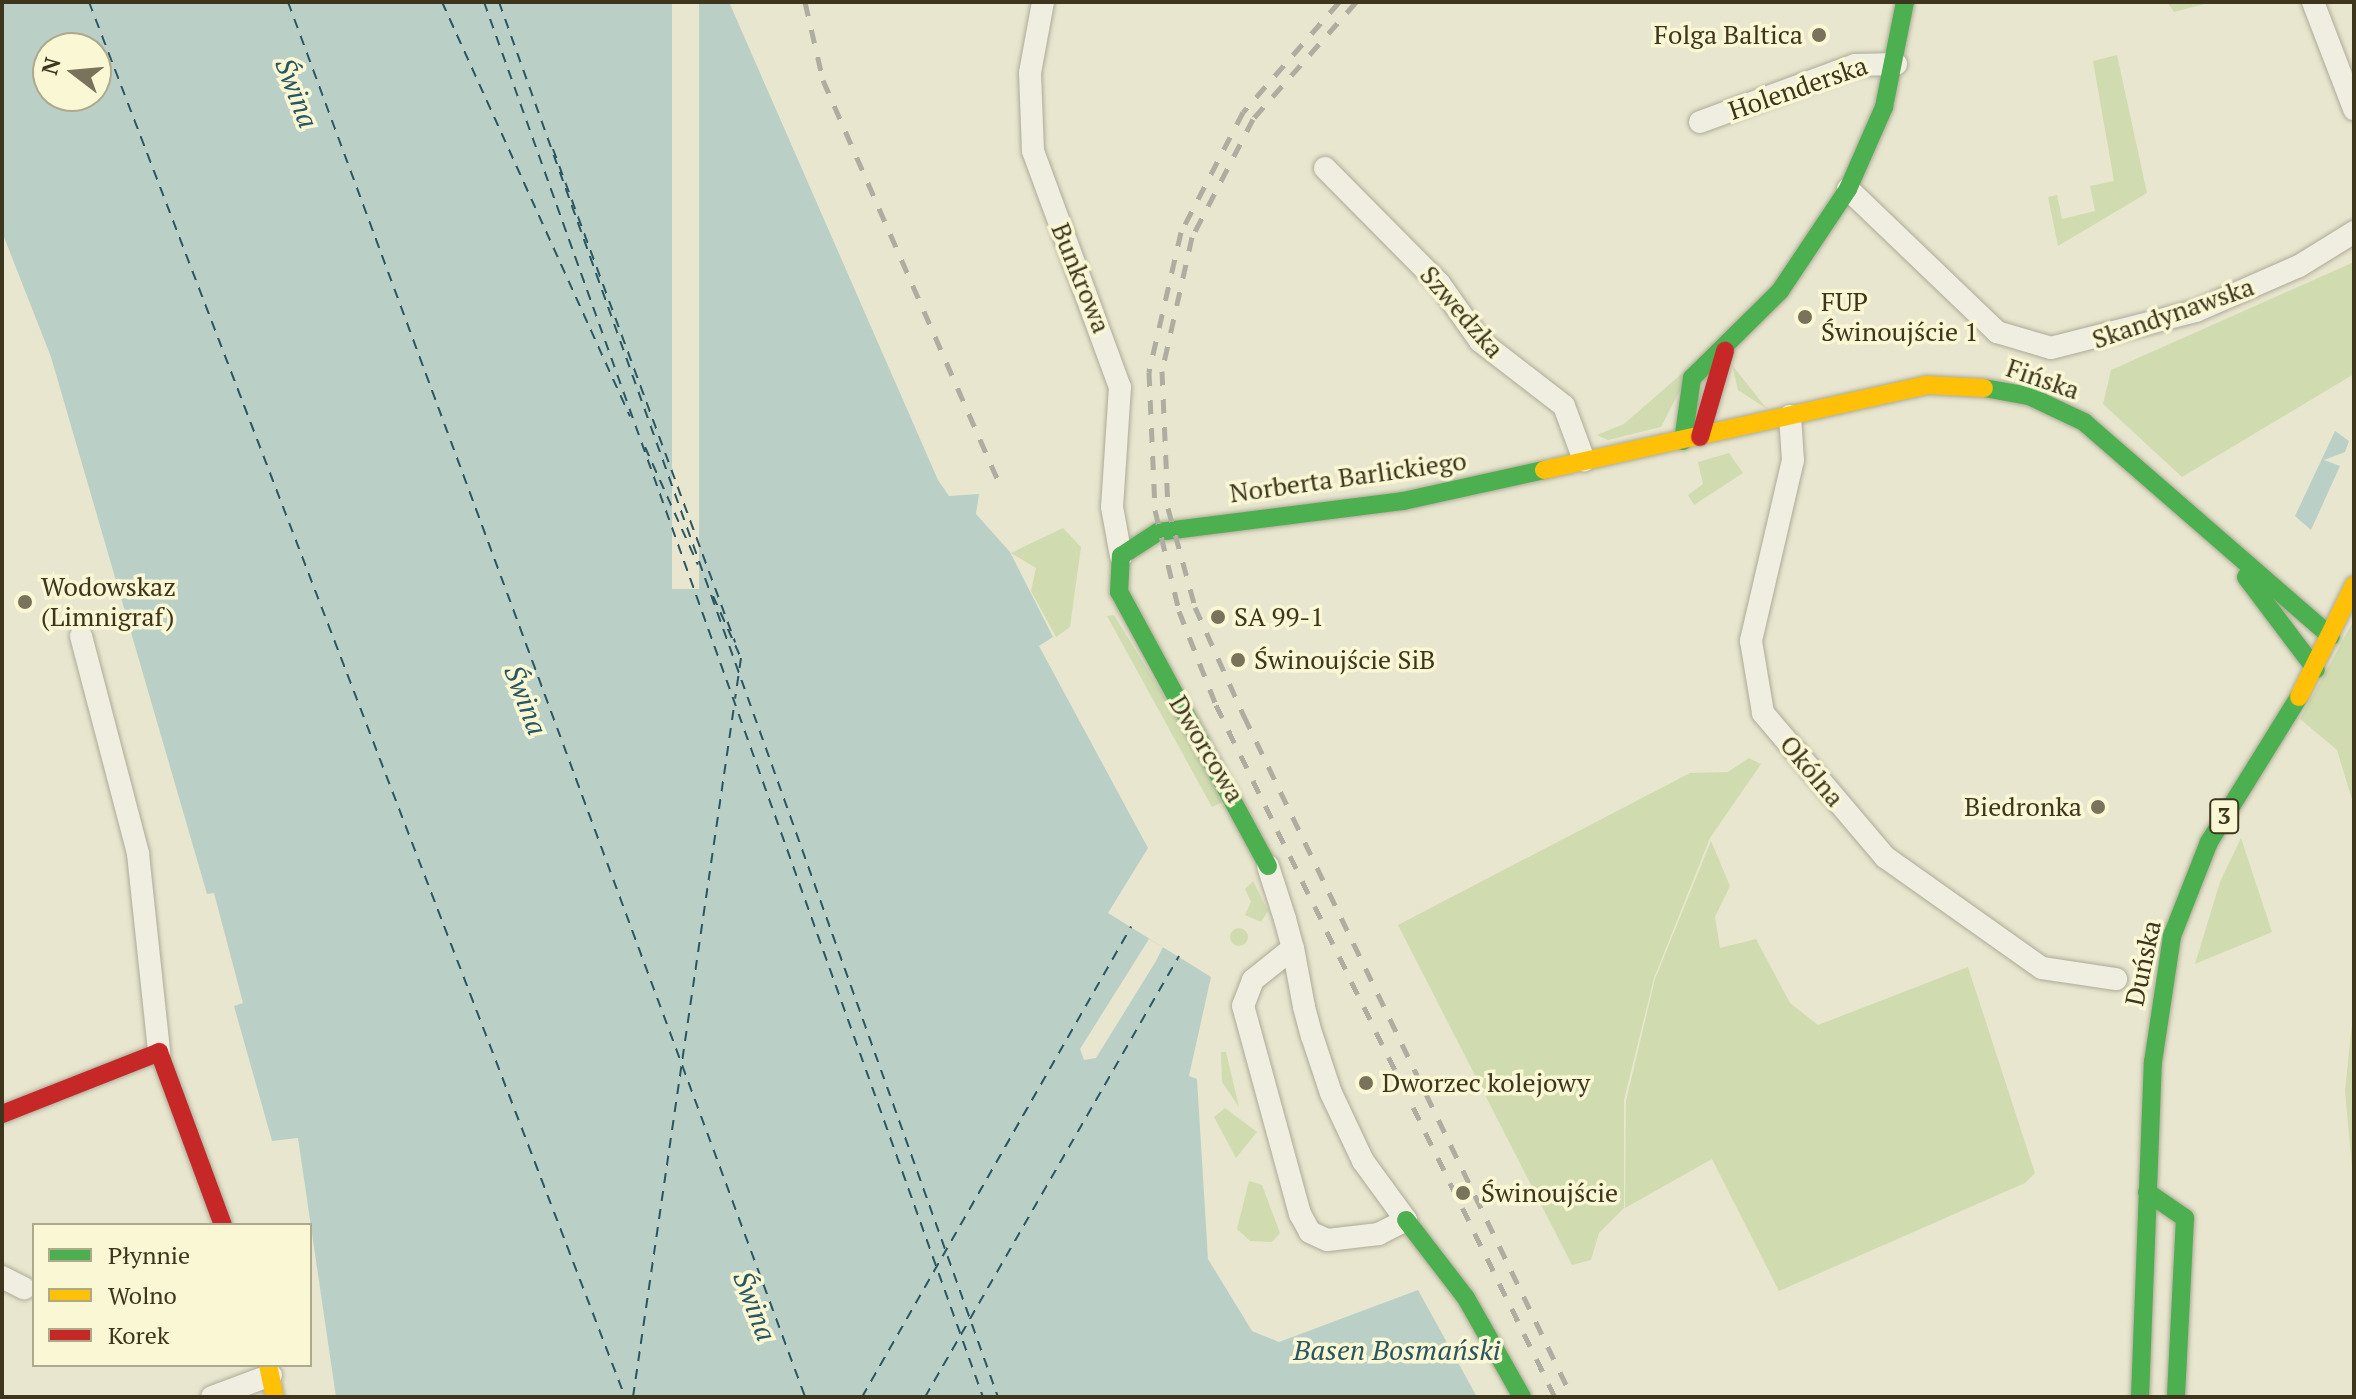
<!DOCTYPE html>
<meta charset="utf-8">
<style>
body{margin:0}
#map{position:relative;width:2356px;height:1399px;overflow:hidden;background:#e8e6ce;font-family:"PT Serif",serif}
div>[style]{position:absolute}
.green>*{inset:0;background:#d0dcaf}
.round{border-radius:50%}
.water>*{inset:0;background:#bad0c7}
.pier>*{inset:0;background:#e8e6ce;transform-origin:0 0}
.ferry>*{height:2px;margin-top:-1px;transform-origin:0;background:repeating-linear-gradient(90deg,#2b5660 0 10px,transparent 0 18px)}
.roads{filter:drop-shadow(0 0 2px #adaa97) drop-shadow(0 0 2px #adaa97)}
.street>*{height:22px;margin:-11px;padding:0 11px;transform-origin:11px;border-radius:11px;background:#efeee1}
.fast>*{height:18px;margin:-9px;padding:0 9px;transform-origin:9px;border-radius:9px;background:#4caf50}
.slow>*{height:18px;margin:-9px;padding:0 9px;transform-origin:9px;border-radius:9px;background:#ffc107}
.jam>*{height:18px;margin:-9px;padding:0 9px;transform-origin:9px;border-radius:9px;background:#c62828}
.rail>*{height:5px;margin-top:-2.5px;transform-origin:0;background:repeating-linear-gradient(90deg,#afada0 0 14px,transparent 0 28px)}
.dots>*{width:22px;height:22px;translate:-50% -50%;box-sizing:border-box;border:4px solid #f9f7d4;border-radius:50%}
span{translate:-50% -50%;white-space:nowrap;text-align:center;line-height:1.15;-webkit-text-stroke:7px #f9f7d4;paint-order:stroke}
.shield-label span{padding:2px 6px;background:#f9f7d4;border:2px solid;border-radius:6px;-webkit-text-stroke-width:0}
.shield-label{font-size:24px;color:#3e351d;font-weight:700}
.poi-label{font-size:26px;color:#3e351d}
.right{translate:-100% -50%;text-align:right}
.left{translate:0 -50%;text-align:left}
.street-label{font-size:26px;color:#3e351d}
.water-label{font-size:28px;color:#2b5660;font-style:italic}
.frame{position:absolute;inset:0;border:4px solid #3e351d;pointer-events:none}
.legend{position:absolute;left:32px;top:1223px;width:280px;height:144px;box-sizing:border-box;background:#f9f7d4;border:2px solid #aea98b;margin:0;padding:10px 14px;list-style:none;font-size:24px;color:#3e351d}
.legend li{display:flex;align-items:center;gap:16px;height:40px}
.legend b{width:40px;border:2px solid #aea98b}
.north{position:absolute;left:32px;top:32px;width:80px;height:80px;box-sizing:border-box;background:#f9f7d4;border:2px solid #aea98b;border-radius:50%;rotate:286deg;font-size:22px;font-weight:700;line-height:32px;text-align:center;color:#3e351d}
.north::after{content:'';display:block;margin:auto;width:28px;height:36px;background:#7a735b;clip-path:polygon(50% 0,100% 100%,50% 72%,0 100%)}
</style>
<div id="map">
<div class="green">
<div style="clip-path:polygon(2167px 2px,2212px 2px,2174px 12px)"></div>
<div style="clip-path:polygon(2117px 55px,2147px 193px,2058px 246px,2048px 197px,2057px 195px,2062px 219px,2095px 211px,2090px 186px,2114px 181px,2093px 61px)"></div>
<div style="clip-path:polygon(2354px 262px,2354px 374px,2182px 477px,2103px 404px,2111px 370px)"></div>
<div style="clip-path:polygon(1694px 363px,1661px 427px,1608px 440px,1597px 435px,1624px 424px)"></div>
<div style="clip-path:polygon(1732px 365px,1767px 409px,1738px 390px)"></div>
<div style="clip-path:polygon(1729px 453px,1743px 473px,1694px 505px,1688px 495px,1703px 484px,1698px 462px)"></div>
<div style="clip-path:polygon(1063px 528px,1081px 547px,1070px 627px,1056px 637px,1031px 591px,1036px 568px,1011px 553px)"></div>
<div style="clip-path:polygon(1114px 615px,1227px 800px,1212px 807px,1107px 616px)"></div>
<div style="clip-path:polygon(2354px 620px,2354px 806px,2337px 750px,2300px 719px)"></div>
<div style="clip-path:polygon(1749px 758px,1761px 764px,1710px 838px,1654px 978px,1624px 1100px,1624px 1208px,1599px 1233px,1591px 1260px,1572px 1265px,1398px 925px,1690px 773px,1728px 772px)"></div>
<div style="clip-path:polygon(2241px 838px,2272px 932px,2195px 964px,2220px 882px)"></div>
<div style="clip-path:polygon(1711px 841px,1730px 886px,1715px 917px,1720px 948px,1756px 939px,1790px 1003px,1818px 1025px,1968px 967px,2035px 1173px,2025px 1183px,1779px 1291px,1712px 1159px,1625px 1208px,1626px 1101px,1655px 979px)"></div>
<div style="clip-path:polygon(1253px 881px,1268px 911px,1261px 922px,1245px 915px,1251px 902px,1245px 889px)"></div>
<div class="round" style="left:1230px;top:928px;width:18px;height:18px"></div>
<div style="clip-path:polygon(2354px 1005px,2354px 1189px,2345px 1091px)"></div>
<div style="clip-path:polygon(1221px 1052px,1226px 1052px,1239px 1107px,1222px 1082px)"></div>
<div style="clip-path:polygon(1225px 1108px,1257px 1132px,1236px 1158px,1214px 1117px)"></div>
<div style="clip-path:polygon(1249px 1181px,1262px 1185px,1280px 1233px,1272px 1242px,1250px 1241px,1237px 1229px)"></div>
</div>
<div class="water">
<div style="clip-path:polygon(evenodd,2px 2px,729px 2px,938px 480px,949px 496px,979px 494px,976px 514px,1010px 552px,1053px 637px,1039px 646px,1148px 848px,1108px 913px,1211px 977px,1189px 1076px,1197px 1079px,1208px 1259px,1252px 1331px,1279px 1342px,1418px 1290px,1477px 1397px,336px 1397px,298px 1138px,272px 1141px,234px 1006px,243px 1003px,214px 893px,207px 894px,51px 357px,2px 232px,2px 2px,48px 48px,96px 48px,96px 96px,48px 96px,48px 48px)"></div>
<div style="clip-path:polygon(2335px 431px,2349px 441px,2345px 452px,2324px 460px,2340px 466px,2311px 530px,2295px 516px)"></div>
</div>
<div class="pier">
<div style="left:672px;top:2px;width:27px;height:587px"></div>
<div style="clip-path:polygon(1149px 939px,1163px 947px,1156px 961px,1096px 1058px,1084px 1060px,1080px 1049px)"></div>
</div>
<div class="ferry">
<div style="left:89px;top:2px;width:1494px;rotate:68.98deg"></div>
<div style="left:288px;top:2px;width:1488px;rotate:69.66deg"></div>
<div style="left:442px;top:2px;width:455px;rotate:65.6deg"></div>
<div style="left:484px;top:2px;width:1482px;rotate:70.32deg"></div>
<div style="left:499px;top:2px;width:1482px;rotate:70.32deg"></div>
<div style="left:553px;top:149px;width:526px;rotate:69.74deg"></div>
<div style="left:645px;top:447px;width:129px;rotate:65.8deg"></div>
<div style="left:713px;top:596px;width:68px;rotate:65.7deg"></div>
<div style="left:741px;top:658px;width:41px;rotate:98.3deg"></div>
<div style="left:633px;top:1397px;width:698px;rotate:-81.68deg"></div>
<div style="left:862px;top:1397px;width:542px;rotate:-60.22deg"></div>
<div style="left:925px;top:1397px;width:509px;rotate:-60.06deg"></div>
</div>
<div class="roads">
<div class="street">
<div style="left:1043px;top:2px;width:72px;rotate:100.4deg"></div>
<div style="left:1030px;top:73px;width:78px;rotate:87.8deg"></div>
<div style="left:1033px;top:151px;width:252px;rotate:69.8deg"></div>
<div style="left:1120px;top:387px;width:120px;rotate:93.8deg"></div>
<div style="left:1112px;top:507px;width:50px;rotate:79.6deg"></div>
<div style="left:2313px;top:2px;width:115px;rotate:69deg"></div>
<div style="left:1700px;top:122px;width:165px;rotate:-20.2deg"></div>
<div style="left:1855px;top:65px;width:41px;rotate:-1.4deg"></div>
<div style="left:1325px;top:168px;width:162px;rotate:45.3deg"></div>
<div style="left:1439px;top:283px;width:71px;rotate:54.7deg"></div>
<div style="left:1480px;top:341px;width:106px;rotate:37.7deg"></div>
<div style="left:1564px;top:406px;width:58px;rotate:69.7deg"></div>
<div style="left:1848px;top:189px;width:207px;rotate:43.8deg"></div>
<div style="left:1997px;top:332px;width:56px;rotate:16.5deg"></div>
<div style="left:2051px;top:348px;width:150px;rotate:-14.3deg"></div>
<div style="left:2196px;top:311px;width:112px;rotate:-23.6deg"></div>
<div style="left:2299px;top:266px;width:65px;rotate:-31.7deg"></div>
<div style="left:1790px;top:416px;width:44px;rotate:86.1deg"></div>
<div style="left:1793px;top:460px;width:186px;rotate:103.1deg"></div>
<div style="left:1751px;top:641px;width:73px;rotate:80.5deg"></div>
<div style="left:1763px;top:713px;width:189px;rotate:49.7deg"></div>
<div style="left:1885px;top:857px;width:192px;rotate:35.3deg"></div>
<div style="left:2042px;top:968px;width:75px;rotate:8.5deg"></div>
<div style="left:81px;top:636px;width:225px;rotate:75.3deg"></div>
<div style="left:138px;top:854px;width:199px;rotate:83.9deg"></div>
<div style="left:1268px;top:866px;width:56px;rotate:72.2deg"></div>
<div style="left:1285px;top:919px;width:30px;rotate:75deg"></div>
<div style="left:1293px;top:948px;width:60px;rotate:79.4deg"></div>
<div style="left:1304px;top:1007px;width:30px;rotate:75deg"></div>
<div style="left:1312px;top:1036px;width:60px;rotate:71.6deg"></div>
<div style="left:1331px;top:1093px;width:75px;rotate:64.8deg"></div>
<div style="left:1363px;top:1161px;width:73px;rotate:53.9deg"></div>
<div style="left:1406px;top:1220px;width:30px;rotate:153deg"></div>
<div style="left:1379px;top:1234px;width:52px;rotate:173.4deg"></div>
<div style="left:1327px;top:1240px;width:19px;rotate:-155deg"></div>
<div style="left:1310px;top:1232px;width:21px;rotate:-119deg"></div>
<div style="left:1300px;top:1214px;width:216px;rotate:-105.3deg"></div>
<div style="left:1243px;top:1006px;width:28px;rotate:-69deg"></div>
<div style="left:1253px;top:980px;width:51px;rotate:-38.7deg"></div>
<div style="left:2px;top:1277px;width:25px;rotate:27deg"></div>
<div style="left:212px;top:1397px;width:63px;rotate:-20.4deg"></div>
</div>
<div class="fast">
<div style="left:1984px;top:388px;width:46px;rotate:10.1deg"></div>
<div style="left:2029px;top:396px;width:61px;rotate:25.3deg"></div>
<div style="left:2084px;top:422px;width:327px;rotate:41deg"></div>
<div style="left:1683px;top:441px;width:64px;rotate:-81.9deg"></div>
<div style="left:1692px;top:378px;width:124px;rotate:-44.7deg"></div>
<div style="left:1780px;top:291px;width:123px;rotate:-56.3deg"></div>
<div style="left:1848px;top:189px;width:90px;rotate:-66.3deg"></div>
<div style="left:1884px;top:107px;width:107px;rotate:-78.7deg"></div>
<div style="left:2246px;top:577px;width:116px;rotate:53deg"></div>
<div style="left:1268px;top:866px;width:312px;rotate:-118.5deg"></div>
<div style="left:1119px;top:592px;width:36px;rotate:-87deg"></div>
<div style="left:1121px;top:556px;width:44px;rotate:-33deg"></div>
<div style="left:1158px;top:532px;width:247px;rotate:-7.2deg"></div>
<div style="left:1403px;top:501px;width:144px;rotate:-12.4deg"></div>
<div style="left:2147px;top:1192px;width:46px;rotate:34.4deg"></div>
<div style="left:2185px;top:1218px;width:179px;rotate:92.9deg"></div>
<div style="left:1406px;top:1220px;width:98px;rotate:52.4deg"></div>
<div style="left:1466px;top:1298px;width:114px;rotate:60.5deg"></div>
<div style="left:2140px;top:1397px;width:335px;rotate:-87.8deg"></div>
<div style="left:2153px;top:1062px;width:127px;rotate:-81.4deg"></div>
<div style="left:2172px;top:936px;width:101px;rotate:-68.5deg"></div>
<div style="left:2209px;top:842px;width:171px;rotate:-58.2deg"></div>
</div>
<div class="slow">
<div style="left:1544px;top:470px;width:392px;rotate:-12.5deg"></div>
<div style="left:1927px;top:385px;width:57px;rotate:3deg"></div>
<div style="left:2299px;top:697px;width:125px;rotate:-63.8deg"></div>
<div style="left:268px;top:1365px;width:33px;rotate:78deg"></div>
</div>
<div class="jam">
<div style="left:1700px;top:437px;width:90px;rotate:-73.8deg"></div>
<div style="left:2px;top:1114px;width:169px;rotate:-21.5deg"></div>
<div style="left:159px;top:1052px;width:184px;rotate:69.7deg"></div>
</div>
</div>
<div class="rail">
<div style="left:805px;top:2px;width:80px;rotate:77deg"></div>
<div style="left:823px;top:80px;width:438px;rotate:66.4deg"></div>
<div style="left:1339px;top:2px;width:146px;rotate:131.1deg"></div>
<div style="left:1243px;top:112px;width:135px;rotate:117.3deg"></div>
<div style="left:1181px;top:232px;width:144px;rotate:102.9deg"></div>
<div style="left:1149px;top:372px;width:138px;rotate:87.5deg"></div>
<div style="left:1155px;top:510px;width:104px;rotate:76.6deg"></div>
<div style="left:1179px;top:611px;width:101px;rotate:68.5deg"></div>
<div style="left:1216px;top:705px;width:771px;rotate:63.9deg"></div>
<div style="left:1356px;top:2px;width:156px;rotate:131.4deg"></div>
<div style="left:1253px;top:119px;width:133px;rotate:117.3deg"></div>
<div style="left:1192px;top:237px;width:137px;rotate:102.6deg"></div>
<div style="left:1162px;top:371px;width:137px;rotate:87.5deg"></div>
<div style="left:1168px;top:508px;width:103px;rotate:74.7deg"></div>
<div style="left:1195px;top:607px;width:120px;rotate:65.8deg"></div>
<div style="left:1244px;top:716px;width:756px;rotate:64.28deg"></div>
</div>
<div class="dots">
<div style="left:1819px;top:35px;background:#7a735b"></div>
<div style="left:1805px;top:317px;background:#7a735b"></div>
<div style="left:25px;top:602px;background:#7a735b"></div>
<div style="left:1218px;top:617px;background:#7a735b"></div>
<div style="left:1238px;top:660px;background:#7a735b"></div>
<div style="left:2098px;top:807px;background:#7a735b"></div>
<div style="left:1366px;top:1083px;background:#7a735b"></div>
<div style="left:1463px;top:1193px;background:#7a735b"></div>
</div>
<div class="shield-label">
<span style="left:2224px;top:816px">3</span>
</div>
<div class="poi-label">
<span class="right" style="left:1803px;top:35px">Folga Baltica</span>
<span class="left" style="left:1821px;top:317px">FUP<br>Świnoujście 1</span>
<span class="left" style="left:41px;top:602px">Wodowskaz<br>(Limnigraf)</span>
<span class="left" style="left:1234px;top:617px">SA 99-1</span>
<span class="left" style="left:1254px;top:660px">Świnoujście SiB</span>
<span class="right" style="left:2082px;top:807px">Biedronka</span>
<span class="left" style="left:1382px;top:1083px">Dworzec kolejowy</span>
<span class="left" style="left:1481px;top:1193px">Świnoujście</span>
</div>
<div class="street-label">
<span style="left:1798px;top:88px;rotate:-19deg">Holenderska</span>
<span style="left:1081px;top:278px;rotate:68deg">Bunkrowa</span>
<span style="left:1462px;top:312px;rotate:49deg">Szwedzka</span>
<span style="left:2173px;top:313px;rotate:-19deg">Skandynawska</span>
<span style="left:2043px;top:379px;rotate:19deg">Fińska</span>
<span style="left:1348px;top:477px;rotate:-8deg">Norberta Barlickiego</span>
<span style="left:1207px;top:749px;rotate:59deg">Dworcowa</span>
<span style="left:1812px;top:771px;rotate:50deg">Okólna</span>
<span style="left:2143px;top:963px;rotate:-78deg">Duńska</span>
</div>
<div class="water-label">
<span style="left:297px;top:93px;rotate:69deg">Świna</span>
<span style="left:526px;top:700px;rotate:69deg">Świna</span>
<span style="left:755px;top:1306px;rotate:69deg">Świna</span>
<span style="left:1397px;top:1350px">Basen Bosmański</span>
</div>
<div class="frame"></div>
<ul class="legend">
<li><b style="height:10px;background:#4caf50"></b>Płynnie</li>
<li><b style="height:10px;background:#ffc107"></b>Wolno</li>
<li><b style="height:10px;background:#c62828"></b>Korek</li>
</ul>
<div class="north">N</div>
</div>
